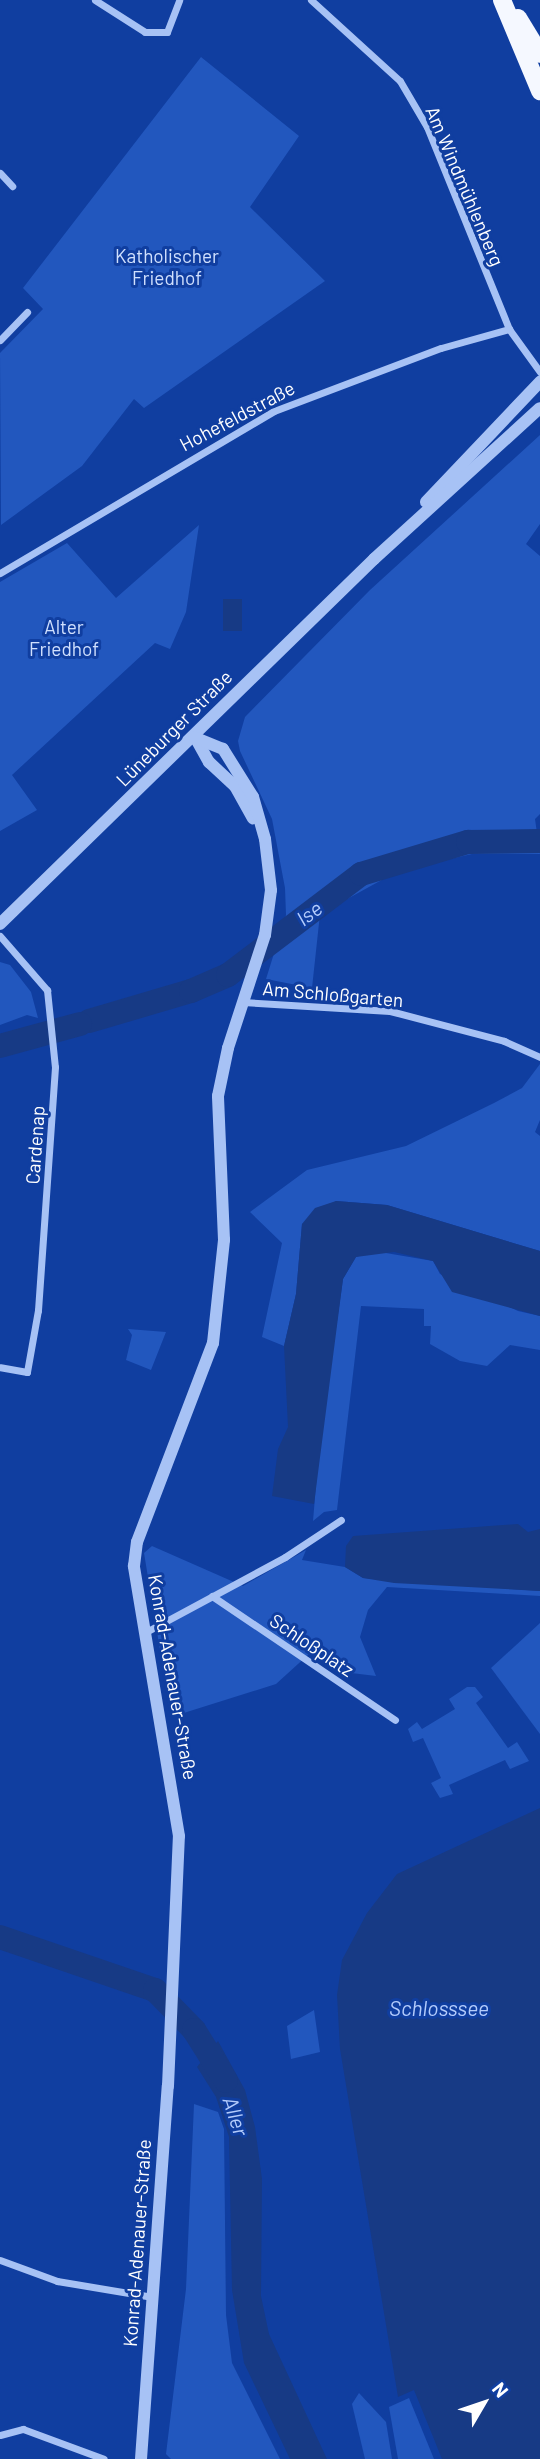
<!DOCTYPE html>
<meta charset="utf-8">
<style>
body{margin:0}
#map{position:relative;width:540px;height:2459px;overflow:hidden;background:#103ea0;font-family:Barlow,sans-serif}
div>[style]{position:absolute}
.green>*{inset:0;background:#2257be}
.water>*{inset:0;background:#173a85;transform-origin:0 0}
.river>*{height:24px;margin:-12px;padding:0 12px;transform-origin:12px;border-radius:12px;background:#173a85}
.minor>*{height:7px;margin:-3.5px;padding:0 3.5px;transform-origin:3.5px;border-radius:3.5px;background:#a7c2f5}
.tertiary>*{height:12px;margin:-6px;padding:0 6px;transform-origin:6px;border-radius:6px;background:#a7c2f5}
.primary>*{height:18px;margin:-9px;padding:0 9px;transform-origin:9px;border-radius:9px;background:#f5f8ff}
span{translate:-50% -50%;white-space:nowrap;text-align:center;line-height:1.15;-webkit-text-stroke:6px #103ea0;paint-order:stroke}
.street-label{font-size:19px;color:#fff}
.park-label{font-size:19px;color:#d0e0fe}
.water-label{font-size:21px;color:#b4ccfc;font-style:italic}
.north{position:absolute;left:449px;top:2368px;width:70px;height:70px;-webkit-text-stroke:5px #103ea0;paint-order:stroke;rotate:51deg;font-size:19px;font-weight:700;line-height:28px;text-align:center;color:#fff}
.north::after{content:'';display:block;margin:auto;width:24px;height:32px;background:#fff;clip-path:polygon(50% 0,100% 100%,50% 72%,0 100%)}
</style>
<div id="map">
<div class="green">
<div style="clip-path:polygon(201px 57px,299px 136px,250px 207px,325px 281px,144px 408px,134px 399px,82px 466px,1px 525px,0 353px,43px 309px,23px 288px)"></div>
<div style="clip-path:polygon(540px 435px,540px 524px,526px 544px,540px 556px,540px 814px,535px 819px,540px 854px,472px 854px,398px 871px,320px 914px,312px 988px,266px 979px,286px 915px,285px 888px,272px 819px,240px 751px,238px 741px,245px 717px,370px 590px)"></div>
<div style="clip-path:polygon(199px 525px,186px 612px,170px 649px,155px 643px,12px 775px,37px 810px,0 831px,0 582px,67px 543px,116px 598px)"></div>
<div style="clip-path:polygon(0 962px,10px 965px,31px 992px,38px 1018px,27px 1015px,0 1025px)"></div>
<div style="clip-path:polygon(540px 1064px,540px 1120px,535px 1132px,540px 1136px,540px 1251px,387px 1205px,336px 1201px,302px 1224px,296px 1294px,284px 1346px,262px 1337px,282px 1243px,250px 1212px,307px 1170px,406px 1146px,494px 1103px,522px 1088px)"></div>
<div style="clip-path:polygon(374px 1251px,433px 1261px,440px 1274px,518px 1311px,540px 1316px,540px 1350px,510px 1345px,487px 1366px,460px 1361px,430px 1344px,431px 1326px,424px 1326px,424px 1309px,361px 1306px,337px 1510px,324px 1512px,313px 1521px,319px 1449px,343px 1279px,356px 1257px)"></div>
<div style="clip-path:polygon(128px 1329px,166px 1332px,151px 1370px,126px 1360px,132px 1335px)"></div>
<div style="clip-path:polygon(152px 1546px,243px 1586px,306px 1550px,302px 1560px,345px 1567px,363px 1578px,540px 1591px,540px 1596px,387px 1587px,368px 1610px,360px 1637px,376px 1676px,343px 1672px,309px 1654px,276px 1684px,171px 1717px,144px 1553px)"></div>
<div style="clip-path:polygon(540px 1623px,540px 1734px,491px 1668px)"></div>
<div style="clip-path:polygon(467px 1687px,475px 1687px,483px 1697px,476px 1703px,508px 1748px,517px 1742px,529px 1761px,510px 1769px,505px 1760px,449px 1785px,453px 1794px,440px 1798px,431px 1783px,441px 1778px,423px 1738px,413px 1742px,408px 1729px,417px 1722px,422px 1729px,455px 1709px,449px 1699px)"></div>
<div style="clip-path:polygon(314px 2010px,320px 2052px,291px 2059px,287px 2026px)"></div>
<div style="clip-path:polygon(194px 2104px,218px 2112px,224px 2129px,226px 2315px,232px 2363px,280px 2459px,171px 2459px,166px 2454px,186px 2289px)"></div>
<div style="clip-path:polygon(359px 2393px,386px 2422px,392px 2459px,365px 2459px,352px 2404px)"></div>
<div style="clip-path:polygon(409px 2398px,434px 2459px,398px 2459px,389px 2407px)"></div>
</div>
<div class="water">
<div style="left:223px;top:599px;width:19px;height:32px"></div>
<div style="clip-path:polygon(336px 1201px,387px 1205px,540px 1251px,540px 1316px,452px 1292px,433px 1261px,394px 1252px,356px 1257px,343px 1279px,314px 1504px,272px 1496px,278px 1449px,288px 1427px,284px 1346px,296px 1294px,302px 1224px,315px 1208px)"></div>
<div style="clip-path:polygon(518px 1524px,528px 1532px,540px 1529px,540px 1591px,394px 1583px,363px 1578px,345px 1567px,346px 1546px,353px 1536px)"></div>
<div style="clip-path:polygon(540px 1808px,540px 2459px,442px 2459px,414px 2390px,398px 2397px,340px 2049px,337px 1995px,342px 1960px,367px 1913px,397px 1874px)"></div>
<div style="clip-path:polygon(218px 2041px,245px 2090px,255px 2127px,262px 2179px,261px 2296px,269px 2334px,327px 2459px,290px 2459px,244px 2363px,232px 2290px,229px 2137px,216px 2097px,197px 2067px)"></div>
</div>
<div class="river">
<div style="left:89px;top:1021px;width:106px;rotate:-16.4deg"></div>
<div style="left:191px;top:991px;width:40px;rotate:-23.4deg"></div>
<div style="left:228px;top:975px;width:167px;rotate:-37.2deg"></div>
<div style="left:361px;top:874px;width:112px;rotate:-16.7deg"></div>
<div style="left:468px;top:842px;width:72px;rotate:-0.8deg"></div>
<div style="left:0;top:1046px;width:83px;rotate:-15.4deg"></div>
<div style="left:0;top:1937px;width:164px;rotate:18.9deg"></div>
<div style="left:155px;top:1990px;width:56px;rotate:45.7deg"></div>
<div style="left:194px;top:2030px;width:60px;rotate:57.9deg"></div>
</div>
<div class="minor">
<div style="left:95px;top:0;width:59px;rotate:32.6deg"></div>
<div style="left:145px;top:32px;width:22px"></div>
<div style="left:167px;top:32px;width:34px;rotate:-69deg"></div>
<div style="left:311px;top:0;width:120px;rotate:42.3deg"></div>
<div style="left:400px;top:81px;width:53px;rotate:59.6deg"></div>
<div style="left:427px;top:127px;width:218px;rotate:67.9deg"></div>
<div style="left:509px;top:329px;width:53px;rotate:54.2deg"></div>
<div style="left:0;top:173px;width:18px;rotate:47deg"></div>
<div style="left:0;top:340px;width:39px;rotate:-46deg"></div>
<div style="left:0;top:573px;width:318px;rotate:-30.6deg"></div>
<div style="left:274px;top:411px;width:178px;rotate:-20.7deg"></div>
<div style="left:441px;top:348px;width:71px;rotate:-15.6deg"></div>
<div style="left:0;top:936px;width:72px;rotate:49deg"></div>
<div style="left:47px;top:990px;width:77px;rotate:84.1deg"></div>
<div style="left:55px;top:1067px;width:244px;rotate:94deg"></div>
<div style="left:38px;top:1310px;width:63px;rotate:100.1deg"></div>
<div style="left:27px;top:1372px;width:27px;rotate:-170deg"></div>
<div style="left:243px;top:1002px;width:147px;rotate:3.5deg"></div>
<div style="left:390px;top:1011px;width:118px;rotate:14.7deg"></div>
<div style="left:504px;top:1041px;width:39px;rotate:24deg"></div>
<div style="left:212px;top:1596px;width:221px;rotate:34.1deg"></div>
<div style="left:144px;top:1633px;width:160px;rotate:-28.3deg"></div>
<div style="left:285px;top:1557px;width:67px;rotate:-33.5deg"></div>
<div style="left:0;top:2260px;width:61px;rotate:20.2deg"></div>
<div style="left:57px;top:2281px;width:97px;rotate:9.5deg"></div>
<div style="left:0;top:2435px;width:24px;rotate:-15deg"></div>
<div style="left:23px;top:2429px;width:86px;rotate:20.3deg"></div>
</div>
<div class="tertiary">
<div style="left:426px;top:502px;width:166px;rotate:-46.5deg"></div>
<div style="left:195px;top:737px;width:29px;rotate:61deg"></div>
<div style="left:209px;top:762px;width:35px;rotate:43deg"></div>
<div style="left:235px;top:786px;width:37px;rotate:61deg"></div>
<div style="left:0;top:924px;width:523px;rotate:-44.3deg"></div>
<div style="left:374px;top:559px;width:224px;rotate:-42.3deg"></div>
<div style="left:141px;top:2459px;width:374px;rotate:-85.9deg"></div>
<div style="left:168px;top:2086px;width:250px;rotate:-87.5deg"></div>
<div style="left:179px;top:1836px;width:274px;rotate:-99.5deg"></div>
<div style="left:134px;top:1566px;width:24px;rotate:-83deg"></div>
<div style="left:137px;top:1542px;width:213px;rotate:-69.1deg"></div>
<div style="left:213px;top:1343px;width:104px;rotate:-83.9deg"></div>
<div style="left:224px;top:1240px;width:144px;rotate:-92.4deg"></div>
<div style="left:218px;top:1096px;width:49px;rotate:-78.2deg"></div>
<div style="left:228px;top:1048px;width:119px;rotate:-71.9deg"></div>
<div style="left:265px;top:935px;width:45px;rotate:-82.4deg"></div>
<div style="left:271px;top:890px;width:51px;rotate:-96.7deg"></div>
<div style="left:265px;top:839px;width:44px;rotate:-105.9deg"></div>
<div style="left:253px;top:797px;width:57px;rotate:-122deg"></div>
<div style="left:223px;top:749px;width:31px;rotate:-158deg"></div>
</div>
<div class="primary">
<div style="left:502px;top:0;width:99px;rotate:67.3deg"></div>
<div style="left:518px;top:18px;width:42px;rotate:58.6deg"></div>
</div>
<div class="street-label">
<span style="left:465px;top:186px;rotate:67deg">Am Windmühlenberg</span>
<span style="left:237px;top:416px;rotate:-28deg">Hohefeldstraße</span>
<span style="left:174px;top:728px;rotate:-45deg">Lüneburger Straße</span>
<span style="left:333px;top:994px;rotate:5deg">Am Schloßgarten</span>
<span style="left:35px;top:1145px;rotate:-86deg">Cardenap</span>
<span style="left:312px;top:1645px;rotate:34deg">Schloßplatz</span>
<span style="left:173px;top:1677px;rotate:80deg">Konrad-Adenauer-Straße</span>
<span style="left:137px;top:2243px;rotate:-86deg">Konrad-Adenauer-Straße</span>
</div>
<div class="park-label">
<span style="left:167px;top:267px">Katholischer<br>Friedhof</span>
<span style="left:64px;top:638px">Alter<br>Friedhof</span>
</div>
<div class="water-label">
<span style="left:309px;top:913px;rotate:-37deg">Ise</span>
<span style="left:439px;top:2008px">Schlosssee</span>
<span style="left:236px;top:2116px;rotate:72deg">Aller</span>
</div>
<div class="north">N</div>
</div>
